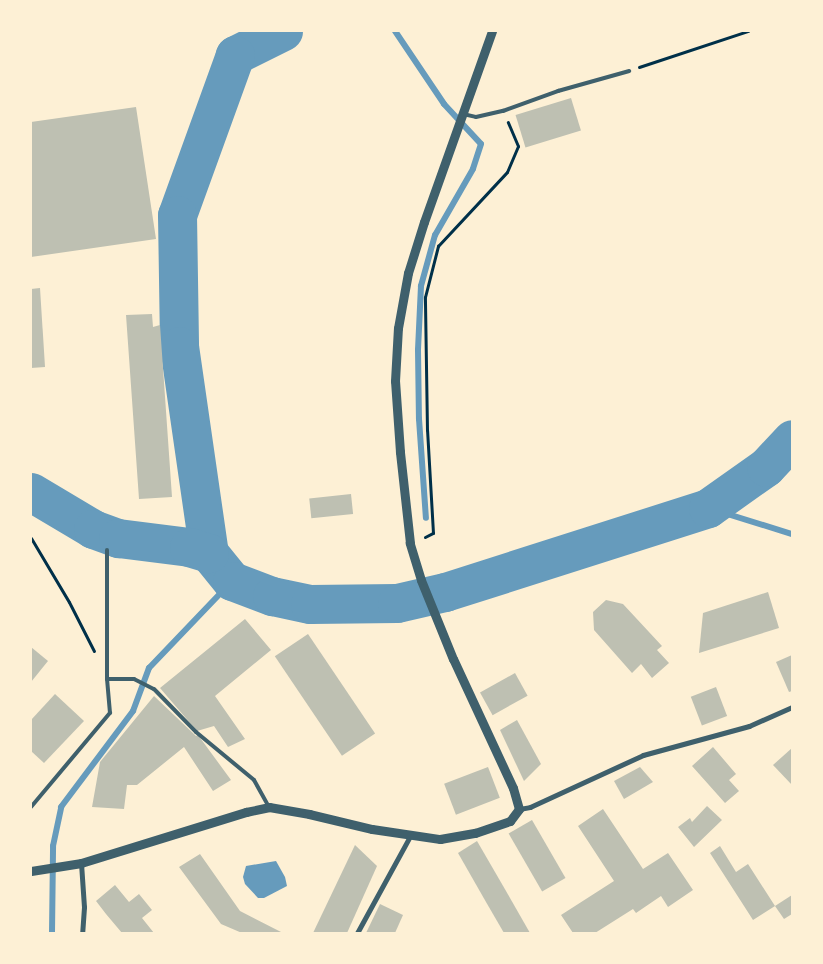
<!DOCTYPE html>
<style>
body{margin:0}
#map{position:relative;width:823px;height:964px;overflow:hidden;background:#fdf0d5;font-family:"Libre Baskerville",serif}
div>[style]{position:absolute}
.water>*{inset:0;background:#669bbc}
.stream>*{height:6px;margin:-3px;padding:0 3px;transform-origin:3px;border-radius:3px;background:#669bbc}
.river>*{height:39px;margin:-19.5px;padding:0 19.5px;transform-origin:19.5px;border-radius:19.5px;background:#669bbc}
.building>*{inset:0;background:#bec0b2;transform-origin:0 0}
.path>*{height:3px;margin:-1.5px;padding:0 1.5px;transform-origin:1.5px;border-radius:1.5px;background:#003049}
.service>*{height:4px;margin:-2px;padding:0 2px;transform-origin:2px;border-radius:2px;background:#3f606c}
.minor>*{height:5px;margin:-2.5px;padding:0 2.5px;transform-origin:2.5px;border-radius:2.5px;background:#3f606c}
.tertiary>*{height:9px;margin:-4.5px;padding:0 4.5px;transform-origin:4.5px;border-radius:4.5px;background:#3f606c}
span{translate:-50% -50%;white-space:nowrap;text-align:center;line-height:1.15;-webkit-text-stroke:4px #fdf0d5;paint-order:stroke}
.frame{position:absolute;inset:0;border:32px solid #fdf0d5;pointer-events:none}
</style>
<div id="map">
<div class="water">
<div style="clip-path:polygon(276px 861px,285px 877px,287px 886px,264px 898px,258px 898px,245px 884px,243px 877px,246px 866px)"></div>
</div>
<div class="stream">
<div style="left:395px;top:31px;width:88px;rotate:56.1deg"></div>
<div style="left:444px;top:104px;width:54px;rotate:47.2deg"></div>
<div style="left:481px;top:144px;width:26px;rotate:108deg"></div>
<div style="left:473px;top:169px;width:76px;rotate:119.9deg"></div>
<div style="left:435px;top:235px;width:53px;rotate:105.4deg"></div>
<div style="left:421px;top:286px;width:64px;rotate:92.7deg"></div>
<div style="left:418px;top:350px;width:69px;rotate:89.2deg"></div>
<div style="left:419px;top:419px;width:99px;rotate:86deg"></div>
<div style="left:708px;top:508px;width:88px;rotate:17.2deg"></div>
<div style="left:52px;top:933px;width:87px;rotate:-89.3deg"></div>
<div style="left:53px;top:846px;width:40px;rotate:-78deg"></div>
<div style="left:61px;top:807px;width:120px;rotate:-53.1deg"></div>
<div style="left:133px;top:711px;width:46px;rotate:-69.6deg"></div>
<div style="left:149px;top:668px;width:120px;rotate:-46.3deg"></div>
</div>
<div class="river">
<div style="left:283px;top:31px;width:54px;rotate:153.4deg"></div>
<div style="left:235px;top:55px;width:170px;rotate:109.9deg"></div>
<div style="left:177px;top:215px;width:131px;rotate:89.1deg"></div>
<div style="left:179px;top:346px;width:209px;rotate:81.8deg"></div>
<div style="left:209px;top:553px;width:36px;rotate:51deg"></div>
<div style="left:232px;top:581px;width:43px;rotate:20.6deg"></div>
<div style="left:272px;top:596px;width:39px;rotate:12deg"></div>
<div style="left:310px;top:604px;width:87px;rotate:-0.7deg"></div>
<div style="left:397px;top:603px;width:49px;rotate:-12.9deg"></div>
<div style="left:445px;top:592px;width:276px;rotate:-17.7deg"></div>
<div style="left:708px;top:508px;width:71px;rotate:-35.3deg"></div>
<div style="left:766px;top:467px;width:38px;rotate:-47deg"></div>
<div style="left:31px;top:492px;width:72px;rotate:30.8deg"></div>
<div style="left:93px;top:529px;width:27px;rotate:20deg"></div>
<div style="left:118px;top:538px;width:72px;rotate:7.2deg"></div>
<div style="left:189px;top:547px;width:21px;rotate:17deg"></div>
</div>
<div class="building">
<div style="left:571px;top:98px;width:34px;height:58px;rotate:73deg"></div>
<div style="clip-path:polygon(136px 107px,156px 239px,31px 257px,31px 122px)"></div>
<div style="clip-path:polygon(40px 288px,45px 367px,31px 368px,31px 289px)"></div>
<div style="clip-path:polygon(152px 314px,153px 327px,160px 325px,172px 497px,139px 499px,126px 315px)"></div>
<div style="left:351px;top:494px;width:20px;height:42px;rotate:84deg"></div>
<div style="clip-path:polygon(768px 592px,779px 628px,699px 653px,703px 613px)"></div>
<div style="clip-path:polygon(606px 600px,623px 604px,662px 646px,657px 650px,669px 663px,652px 678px,641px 664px,632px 673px,594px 630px,593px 612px)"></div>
<div style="clip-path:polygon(245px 619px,271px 650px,215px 696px,245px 739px,228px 747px,214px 726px,197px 731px,160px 688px)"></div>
<div style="left:308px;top:634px;width:120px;height:40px;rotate:56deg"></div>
<div style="clip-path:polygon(31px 647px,48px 661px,31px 682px)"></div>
<div style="clip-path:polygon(792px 655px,792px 691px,789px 692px,776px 662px)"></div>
<div style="left:515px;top:673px;width:26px;height:40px;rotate:61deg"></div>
<div style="left:716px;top:687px;width:31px;height:27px;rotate:69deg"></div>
<div style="clip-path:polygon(55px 694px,84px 721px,44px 763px,31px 751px,31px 720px)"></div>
<div style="clip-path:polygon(154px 696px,196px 736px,198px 735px,231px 780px,213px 791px,184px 747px,137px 785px,127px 785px,124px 809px,92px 807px,100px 762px)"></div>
<div style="clip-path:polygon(517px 720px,541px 764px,524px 781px,500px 730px)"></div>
<div style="clip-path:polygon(713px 747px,736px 774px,729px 780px,739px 791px,725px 803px,692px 766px)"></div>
<div style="clip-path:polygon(792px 748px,792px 785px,773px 765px)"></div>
<div style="left:488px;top:767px;width:33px;height:47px;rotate:69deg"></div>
<div style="clip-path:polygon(640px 767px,653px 782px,624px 799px,614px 781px)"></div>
<div style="clip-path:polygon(707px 806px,722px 820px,694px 847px,678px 827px,690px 818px,692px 822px)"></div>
<div style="clip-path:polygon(603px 809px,643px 869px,668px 853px,693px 890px,668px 907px,661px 896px,636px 913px,633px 909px,595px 933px,573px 933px,561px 915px,614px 881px,578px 826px)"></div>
<div style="left:532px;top:820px;width:67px;height:27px;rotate:60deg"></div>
<div style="clip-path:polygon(477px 841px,506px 891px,530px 933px,504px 933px,486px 902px,458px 853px)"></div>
<div style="clip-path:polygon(355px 845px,377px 866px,347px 933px,313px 933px)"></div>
<div style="clip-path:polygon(720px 846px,736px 872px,748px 864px,775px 906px,753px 920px,710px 853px)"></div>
<div style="clip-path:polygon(200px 854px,240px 911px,283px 933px,242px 933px,221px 924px,179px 867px)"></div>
<div style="clip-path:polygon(115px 885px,129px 902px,139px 894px,152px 910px,142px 918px,154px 933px,122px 933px,106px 914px,96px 901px)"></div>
<div style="clip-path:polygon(792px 895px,792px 914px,784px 919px,775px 906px)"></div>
<div style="clip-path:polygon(380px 904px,403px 915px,395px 933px,366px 933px)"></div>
</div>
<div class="path">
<div style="left:639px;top:67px;width:115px;rotate:-18.3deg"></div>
<div style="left:425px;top:537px;width:9px;rotate:-27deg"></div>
<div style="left:433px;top:533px;width:103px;rotate:-93.3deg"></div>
<div style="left:427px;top:430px;width:133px;rotate:-90.9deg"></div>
<div style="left:425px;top:297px;width:53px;rotate:-75.7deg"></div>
<div style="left:438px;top:246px;width:101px;rotate:-47deg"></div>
<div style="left:507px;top:172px;width:28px;rotate:-67deg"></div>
<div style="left:518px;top:146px;width:26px;rotate:-113deg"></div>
<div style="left:31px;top:538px;width:74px;rotate:59.3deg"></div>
<div style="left:69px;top:602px;width:55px;rotate:63deg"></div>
</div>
<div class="service">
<div style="left:463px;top:114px;width:13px;rotate:13deg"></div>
<div style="left:476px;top:117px;width:28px;rotate:-13deg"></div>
<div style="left:503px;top:111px;width:59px;rotate:-20deg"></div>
<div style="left:558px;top:91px;width:74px;rotate:-15.7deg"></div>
<div style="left:107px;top:679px;width:27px"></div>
<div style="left:134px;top:679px;width:22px;rotate:27deg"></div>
<div style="left:154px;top:689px;width:60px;rotate:45.7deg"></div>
<div style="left:196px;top:732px;width:75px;rotate:39.6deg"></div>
<div style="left:254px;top:780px;width:31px;rotate:61deg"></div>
<div style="left:31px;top:807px;width:123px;rotate:-50deg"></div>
<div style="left:110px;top:713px;width:34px;rotate:-95deg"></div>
<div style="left:107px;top:679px;width:129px;rotate:-90deg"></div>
</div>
<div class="minor">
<div style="left:519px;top:809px;width:11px;rotate:-10deg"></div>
<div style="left:530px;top:807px;width:124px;rotate:-24.7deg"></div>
<div style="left:643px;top:755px;width:110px;rotate:-15.3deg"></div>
<div style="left:749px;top:726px;width:47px;rotate:-23.8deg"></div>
<div style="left:81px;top:863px;width:44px;rotate:86.1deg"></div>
<div style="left:84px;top:907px;width:26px;rotate:94deg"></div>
<div style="left:357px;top:933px;width:111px;rotate:-61.3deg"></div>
</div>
<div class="tertiary">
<div style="left:31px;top:871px;width:51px;rotate:-9.1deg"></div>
<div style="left:81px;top:863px;width:173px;rotate:-17.2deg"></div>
<div style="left:246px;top:812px;width:24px;rotate:-12deg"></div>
<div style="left:269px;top:807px;width:41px;rotate:9.9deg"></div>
<div style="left:309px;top:814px;width:65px;rotate:13.4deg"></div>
<div style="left:372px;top:829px;width:69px;rotate:8.4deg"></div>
<div style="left:440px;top:839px;width:36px;rotate:-10deg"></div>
<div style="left:475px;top:833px;width:37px;rotate:-19deg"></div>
<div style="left:510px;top:821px;width:15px;rotate:-53deg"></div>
<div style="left:519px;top:809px;width:22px;rotate:-106deg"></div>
<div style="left:513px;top:788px;width:142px;rotate:-114.9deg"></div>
<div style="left:453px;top:659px;width:85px;rotate:-112.1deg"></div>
<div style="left:421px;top:580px;width:39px;rotate:-107deg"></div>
<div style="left:410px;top:543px;width:92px;rotate:-96.3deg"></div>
<div style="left:400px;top:452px;width:71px;rotate:-94deg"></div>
<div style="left:395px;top:381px;width:53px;rotate:-86.8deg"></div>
<div style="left:398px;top:328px;width:56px;rotate:-79.7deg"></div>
<div style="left:408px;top:273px;width:53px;rotate:-72.6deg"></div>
<div style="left:424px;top:222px;width:203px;rotate:-70.4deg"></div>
</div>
<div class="frame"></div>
</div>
